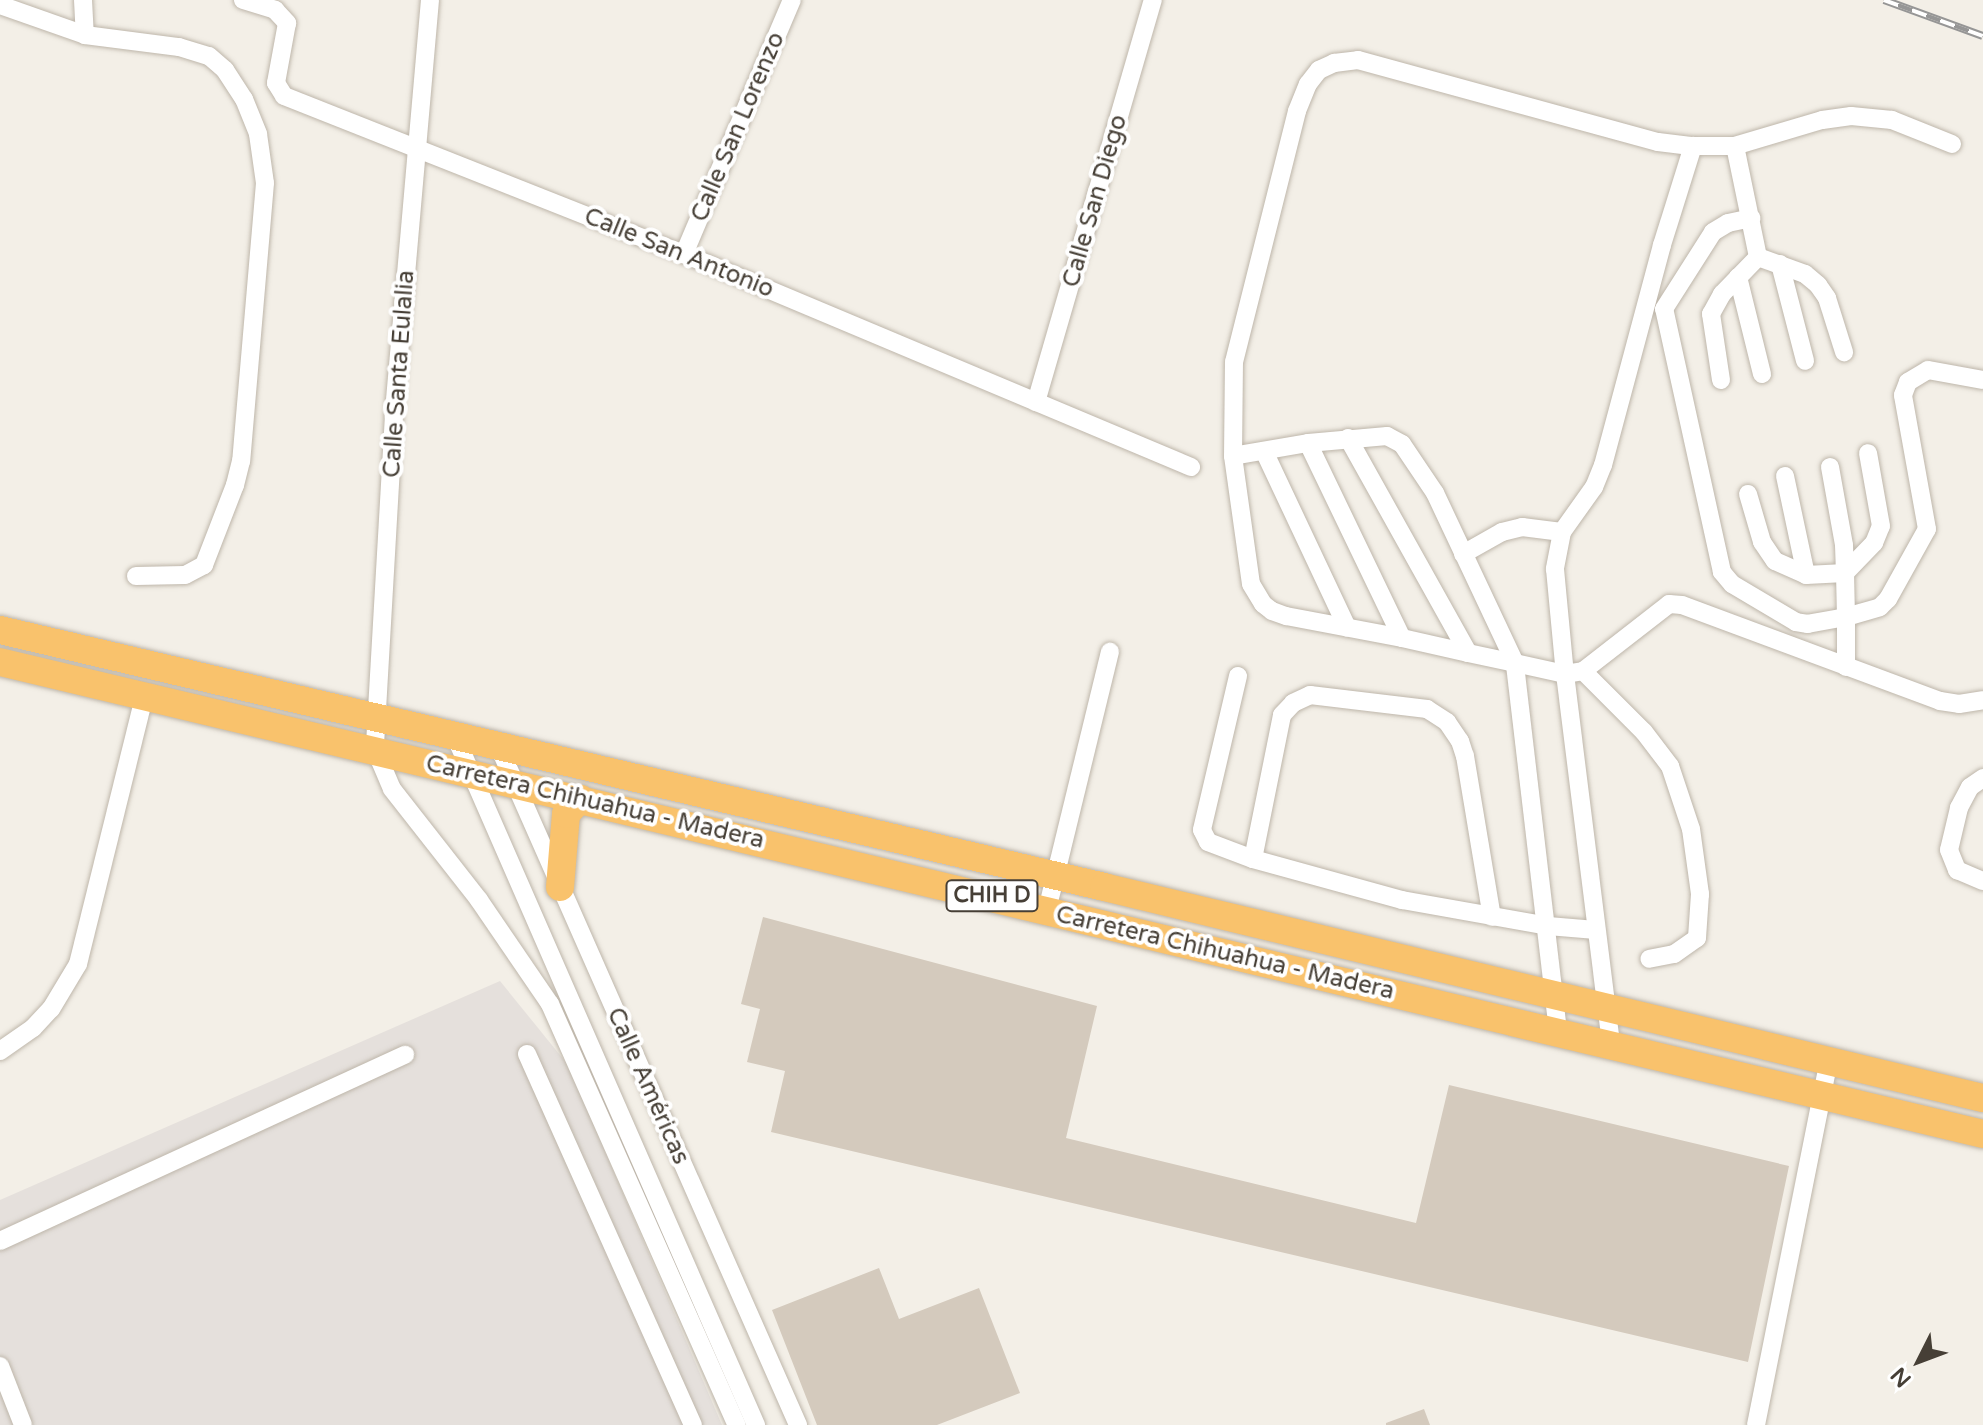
<!DOCTYPE html>
<meta charset="utf-8">
<style>
body{margin:0}
#map{position:relative;width:1983px;height:1425px;overflow:hidden;background:#f3efe7;font-family:"Varela Round",sans-serif}
div>[style]{position:absolute}
.industrial>*{inset:0;background:#e5e0dc}
.building>*{inset:0;background:#d4cabd}
.roads{filter:drop-shadow(0 0 2px #beb6aa) drop-shadow(0 0 2px #beb6aa)}
.minor>*{height:18px;margin:-9px;padding:0 9px;transform-origin:9px;border-radius:9px;background:#fff}
.highway>*{height:28px;margin:-14px;padding:0 14px;transform-origin:14px;border-radius:14px;background:#f9c26c}
.rail>*{height:8px;margin-top:-4px;transform-origin:0;background:repeating-linear-gradient(90deg,#fff 0 15px,#969696 0 30px);box-sizing:border-box;border-block:2px solid #969696}
span{translate:-50% -50%;white-space:nowrap;text-align:center;line-height:1.15;-webkit-text-stroke:8px #fff;paint-order:stroke}
.shield-label span{padding:2px 6px;background:#fff;border:2px solid;border-radius:6px;-webkit-text-stroke-width:0}
.shield-label{font-size:22px;color:#463f36;font-weight:700}
.street-label{font-size:24px;color:#463f36}
.north{position:absolute;left:1879px;top:1321px;width:80px;height:80px;-webkit-text-stroke:6px #fff;paint-order:stroke;rotate:228deg;font-size:22px;font-weight:700;line-height:32px;text-align:center;color:#463f36}
.north::after{content:'';display:block;margin:auto;width:28px;height:36px;background:#463f36;clip-path:polygon(50% 0,100% 100%,50% 72%,0 100%)}
</style>
<div id="map">
<div class="industrial">
<div style="clip-path:polygon(500px 981px,568px 1065px,722px 1425px,0 1425px,0 1200px)"></div>
</div>
<div class="building">
<div style="clip-path:polygon(763px 917px,1097px 1006px,1066px 1138px,1416px 1223px,1449px 1085px,1789px 1166px,1748px 1362px,771px 1132px,785px 1071px,747px 1062px,760px 1009px,741px 1004px)"></div>
<div style="clip-path:polygon(879px 1268px,899px 1319px,979px 1288px,1020px 1393px,937px 1425px,817px 1425px,772px 1310px)"></div>
<div style="clip-path:polygon(1424px 1409px,1430px 1425px,1386px 1425px,1386px 1423px)"></div>
</div>
<div class="roads">
<div class="minor">
<div style="left:83px;top:0;width:35px;rotate:87deg"></div>
<div style="left:85px;top:35px;width:95px;rotate:7.3deg"></div>
<div style="left:179px;top:47px;width:31px;rotate:17deg"></div>
<div style="left:209px;top:56px;width:21px;rotate:41deg"></div>
<div style="left:225px;top:70px;width:35px;rotate:57deg"></div>
<div style="left:244px;top:99px;width:38px;rotate:68deg"></div>
<div style="left:258px;top:134px;width:49px;rotate:81.9deg"></div>
<div style="left:265px;top:183px;width:279px;rotate:94.9deg"></div>
<div style="left:241px;top:461px;width:25px;rotate:104deg"></div>
<div style="left:235px;top:485px;width:86px;rotate:111.2deg"></div>
<div style="left:204px;top:565px;width:21px;rotate:152deg"></div>
<div style="left:185px;top:575px;width:49px;rotate:178.8deg"></div>
<div style="left:243px;top:0;width:34px;rotate:17deg"></div>
<div style="left:275px;top:10px;width:18px;rotate:47deg"></div>
<div style="left:287px;top:23px;width:61px;rotate:100.4deg"></div>
<div style="left:276px;top:83px;width:15px;rotate:58deg"></div>
<div style="left:284px;top:96px;width:430px;rotate:21.6deg"></div>
<div style="left:684px;top:254px;width:550px;rotate:22.79deg"></div>
<div style="left:430px;top:0;width:417px;rotate:95deg"></div>
<div style="left:394px;top:415px;width:335px;rotate:93.3deg"></div>
<div style="left:375px;top:749px;width:43px;rotate:67deg"></div>
<div style="left:392px;top:789px;width:141px;rotate:51.9deg"></div>
<div style="left:479px;top:900px;width:126px;rotate:55.7deg"></div>
<div style="left:550px;top:1004px;width:461px;rotate:66.1deg"></div>
<div style="left:0;top:5px;width:90px;rotate:19.4deg"></div>
<div style="left:1952px;top:144px;width:65px;rotate:-158.2deg"></div>
<div style="left:1892px;top:120px;width:41px;rotate:-174.4deg"></div>
<div style="left:1851px;top:116px;width:29px;rotate:172deg"></div>
<div style="left:1822px;top:120px;width:91px;rotate:163.4deg"></div>
<div style="left:1735px;top:146px;width:42px;rotate:180deg"></div>
<div style="left:1693px;top:146px;width:104px;rotate:107.4deg"></div>
<div style="left:1662px;top:245px;width:228px;rotate:105deg"></div>
<div style="left:1603px;top:465px;width:24px;rotate:112deg"></div>
<div style="left:1594px;top:487px;width:55px;rotate:125.4deg"></div>
<div style="left:1562px;top:532px;width:38px;rotate:101deg"></div>
<div style="left:1555px;top:569px;width:105px;rotate:84.6deg"></div>
<div style="left:1565px;top:674px;width:18px;rotate:-9deg"></div>
<div style="left:1583px;top:671px;width:109px;rotate:-37.9deg"></div>
<div style="left:1669px;top:604px;width:13px;rotate:4deg"></div>
<div style="left:1682px;top:605px;width:275px;rotate:20.4deg"></div>
<div style="left:1940px;top:701px;width:19px;rotate:9deg"></div>
<div style="left:1959px;top:704px;width:24px;rotate:-9deg"></div>
<div style="left:684px;top:254px;width:276px;rotate:-67deg"></div>
<div style="left:1758px;top:257px;width:50px;rotate:19.9deg"></div>
<div style="left:1805px;top:274px;width:17px;rotate:40deg"></div>
<div style="left:1818px;top:285px;width:16px;rotate:55deg"></div>
<div style="left:1827px;top:298px;width:57px;rotate:72.5deg"></div>
<div style="left:1780px;top:264px;width:100px;rotate:75.5deg"></div>
<div style="left:1738px;top:277px;width:100px;rotate:76.1deg"></div>
<div style="left:1721px;top:380px;width:67px;rotate:-98.6deg"></div>
<div style="left:1711px;top:314px;width:23px;rotate:-61deg"></div>
<div style="left:1722px;top:294px;width:52px;rotate:-45.8deg"></div>
<div style="left:1758px;top:257px;width:113px;rotate:-101.7deg"></div>
<div style="left:1036px;top:402px;width:419px;rotate:-73.8deg"></div>
<div style="left:1348px;top:438px;width:246px;rotate:60.8deg"></div>
<div style="left:1308px;top:443px;width:216px;rotate:64.3deg"></div>
<div style="left:1264px;top:451px;width:195px;rotate:64.8deg"></div>
<div style="left:1233px;top:456px;width:94px;rotate:-89.4deg"></div>
<div style="left:1234px;top:362px;width:259px;rotate:-75.9deg"></div>
<div style="left:1297px;top:111px;width:29px;rotate:-68deg"></div>
<div style="left:1308px;top:84px;width:18px;rotate:-52deg"></div>
<div style="left:1319px;top:70px;width:17px;rotate:-25deg"></div>
<div style="left:1334px;top:63px;width:24px;rotate:-7deg"></div>
<div style="left:1358px;top:60px;width:311px;rotate:15.3deg"></div>
<div style="left:1658px;top:142px;width:35px;rotate:7deg"></div>
<div style="left:1830px;top:467px;width:79px;rotate:79.8deg"></div>
<div style="left:1844px;top:545px;width:28px;rotate:88deg"></div>
<div style="left:1845px;top:573px;width:42px;rotate:-46deg"></div>
<div style="left:1874px;top:543px;width:18px;rotate:-68deg"></div>
<div style="left:1881px;top:526px;width:74px;rotate:-100.1deg"></div>
<div style="left:1785px;top:476px;width:101px;rotate:78deg"></div>
<div style="left:1748px;top:494px;width:50px;rotate:73.7deg"></div>
<div style="left:1762px;top:542px;width:23px;rotate:56deg"></div>
<div style="left:1775px;top:561px;width:34px;rotate:24deg"></div>
<div style="left:1806px;top:575px;width:39px;rotate:-3deg"></div>
<div style="left:1845px;top:573px;width:44px;rotate:88.7deg"></div>
<div style="left:1846px;top:617px;width:39px;rotate:170deg"></div>
<div style="left:1808px;top:624px;width:12px;rotate:-171deg"></div>
<div style="left:1796px;top:622px;width:74px;rotate:-149.3deg"></div>
<div style="left:1732px;top:584px;width:16px;rotate:-130deg"></div>
<div style="left:1722px;top:572px;width:269px;rotate:-102.4deg"></div>
<div style="left:1664px;top:309px;width:91px;rotate:-57.5deg"></div>
<div style="left:1713px;top:232px;width:17px;rotate:-31deg"></div>
<div style="left:1728px;top:223px;width:24px;rotate:-12deg"></div>
<div style="left:1463px;top:554px;width:45px;rotate:-29.4deg"></div>
<div style="left:1502px;top:532px;width:21px;rotate:-14deg"></div>
<div style="left:1522px;top:527px;width:40px;rotate:7.1deg"></div>
<div style="left:1846px;top:667px;width:50px;rotate:-90deg"></div>
<div style="left:1846px;top:617px;width:35px;rotate:-16deg"></div>
<div style="left:1880px;top:607px;width:11px;rotate:-45deg"></div>
<div style="left:1888px;top:599px;width:80px;rotate:-60.9deg"></div>
<div style="left:1927px;top:529px;width:136px;rotate:-100.2deg"></div>
<div style="left:1903px;top:395px;width:14px;rotate:-69deg"></div>
<div style="left:1908px;top:382px;width:23px;rotate:-31deg"></div>
<div style="left:1928px;top:370px;width:56px;rotate:10.3deg"></div>
<div style="left:1583px;top:671px;width:86px;rotate:45deg"></div>
<div style="left:1644px;top:732px;width:43px;rotate:52.6deg"></div>
<div style="left:1670px;top:766px;width:66px;rotate:71.6deg"></div>
<div style="left:1691px;top:829px;width:66px;rotate:82.1deg"></div>
<div style="left:1700px;top:894px;width:44px;rotate:93.9deg"></div>
<div style="left:1697px;top:938px;width:28px;rotate:145deg"></div>
<div style="left:1674px;top:954px;width:25px;rotate:169deg"></div>
<div style="left:1238px;top:676px;width:158px;rotate:103.2deg"></div>
<div style="left:1202px;top:830px;width:13px;rotate:63deg"></div>
<div style="left:1208px;top:842px;width:48px;rotate:20.7deg"></div>
<div style="left:1253px;top:859px;width:155px;rotate:15.4deg"></div>
<div style="left:1402px;top:900px;width:148px;rotate:10.1deg"></div>
<div style="left:1548px;top:926px;width:48px;rotate:4.8deg"></div>
<div style="left:455px;top:736px;width:752px;rotate:66.4deg"></div>
<div style="left:499px;top:747px;width:741px;rotate:66.2deg"></div>
<div style="left:1983px;top:778px;width:16px;rotate:145deg"></div>
<div style="left:1970px;top:787px;width:24px;rotate:118deg"></div>
<div style="left:1959px;top:808px;width:43px;rotate:103.4deg"></div>
<div style="left:1949px;top:850px;width:22px;rotate:68deg"></div>
<div style="left:1957px;top:870px;width:28px;rotate:23deg"></div>
<div style="left:1253px;top:859px;width:147px;rotate:-78.6deg"></div>
<div style="left:1282px;top:715px;width:16px;rotate:-47deg"></div>
<div style="left:1293px;top:703px;width:19px;rotate:-25deg"></div>
<div style="left:1310px;top:695px;width:118px;rotate:6.8deg"></div>
<div style="left:1427px;top:709px;width:24px;rotate:33deg"></div>
<div style="left:1447px;top:722px;width:23px;rotate:56deg"></div>
<div style="left:1460px;top:741px;width:16px;rotate:72deg"></div>
<div style="left:1465px;top:756px;width:163px;rotate:80.5deg"></div>
<div style="left:1047px;top:910px;width:266px;rotate:-76.3deg"></div>
<div style="left:1558px;top:1031px;width:371px;rotate:-96.7deg"></div>
<div style="left:1515px;top:663px;width:188px;rotate:-115.2deg"></div>
<div style="left:1435px;top:493px;width:59px;rotate:-124deg"></div>
<div style="left:1402px;top:444px;width:17px;rotate:-152deg"></div>
<div style="left:1387px;top:436px;width:79px;rotate:174.9deg"></div>
<div style="left:1308px;top:443px;width:76px;rotate:170.2deg"></div>
<div style="left:1233px;top:456px;width:129px;rotate:82deg"></div>
<div style="left:1251px;top:584px;width:23px;rotate:59deg"></div>
<div style="left:1263px;top:604px;width:11px;rotate:38deg"></div>
<div style="left:1272px;top:611px;width:15px;rotate:20deg"></div>
<div style="left:1286px;top:616px;width:118px;rotate:10.7deg"></div>
<div style="left:1402px;top:638px;width:68px;rotate:12.8deg"></div>
<div style="left:1468px;top:653px;width:48px;rotate:12deg"></div>
<div style="left:1515px;top:663px;width:51px;rotate:12.4deg"></div>
<div style="left:1565px;top:674px;width:373px;rotate:82.9deg"></div>
<div style="left:0;top:1051px;width:40px;rotate:-34.9deg"></div>
<div style="left:33px;top:1028px;width:26px;rotate:-47deg"></div>
<div style="left:51px;top:1009px;width:52px;rotate:-59deg"></div>
<div style="left:78px;top:964px;width:275px;rotate:-76.1deg"></div>
<div style="left:527px;top:1054px;width:406px;rotate:65.9deg"></div>
<div style="left:0;top:1241px;width:446px;rotate:-24.7deg"></div>
<div style="left:0;top:1366px;width:63px;rotate:68.7deg"></div>
<div style="left:1756px;top:1425px;width:371px;rotate:-78.7deg"></div>
</div>
<div class="highway">
<div style="left:0;top:630px;width:1134px;rotate:13.1deg"></div>
<div style="left:1104px;top:887px;width:904px;rotate:13.5deg"></div>
<div style="left:0;top:662px;width:2038px;rotate:13.39deg"></div>
<div style="left:560px;top:887px;width:73px;rotate:-85.3deg"></div>
<div style="left:566px;top:814px;width:21px;rotate:-47deg"></div>
</div>
</div>
<div class="rail">
<div style="left:1884px;top:0;width:105px;rotate:20deg"></div>
</div>
<div class="shield-label">
<span style="left:992px;top:896px">CHIH D</span>
</div>
<div class="street-label">
<span style="left:738px;top:127px;rotate:-67deg">Calle San Lorenzo</span>
<span style="left:1095px;top:201px;rotate:-74deg">Calle San Diego</span>
<span style="left:679px;top:253px;rotate:22deg">Calle San Antonio</span>
<span style="left:399px;top:374px;rotate:-86deg">Calle Santa Eulalia</span>
<span style="left:595px;top:802px;rotate:13deg">Carretera Chihuahua - Madera</span>
<span style="left:1225px;top:953px;rotate:13deg">Carretera Chihuahua - Madera</span>
<span style="left:648px;top:1086px;rotate:66deg">Calle Américas</span>
</div>
<div class="north">N</div>
</div>
